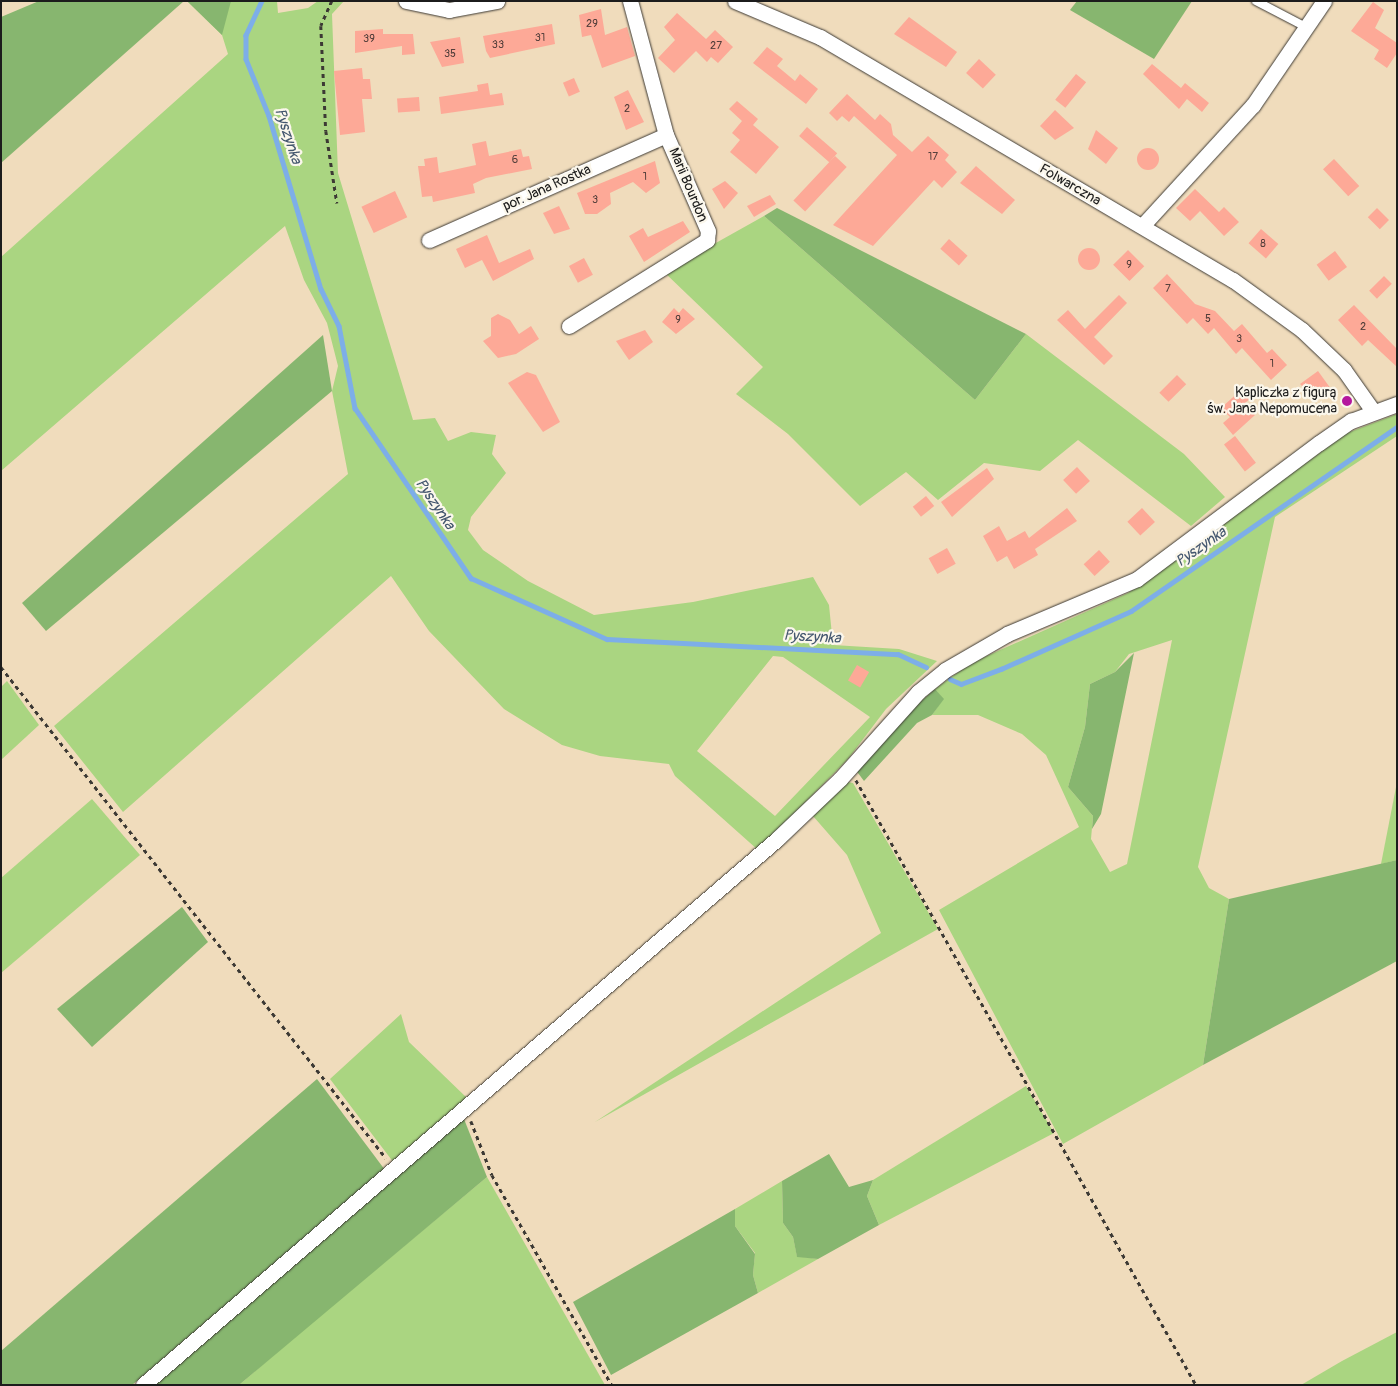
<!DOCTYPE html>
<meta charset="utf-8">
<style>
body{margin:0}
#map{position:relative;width:1398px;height:1386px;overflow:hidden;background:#f0dcbc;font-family:Pangolin,sans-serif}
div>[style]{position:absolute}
.green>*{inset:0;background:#aad581}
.forest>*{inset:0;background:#87b66f}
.stream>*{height:4.5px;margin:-2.25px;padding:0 2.25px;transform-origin:2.25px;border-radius:2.25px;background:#7daee8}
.building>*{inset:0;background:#fda997;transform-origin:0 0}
.round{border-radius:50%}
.path>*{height:2.5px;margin-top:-1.25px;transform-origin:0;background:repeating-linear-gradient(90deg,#3c3934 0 4px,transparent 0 8px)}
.roads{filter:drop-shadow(0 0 1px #3c3934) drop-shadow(0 0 1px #3c3934)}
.lane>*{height:8px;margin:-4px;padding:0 4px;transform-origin:4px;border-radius:4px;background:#fff}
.street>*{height:15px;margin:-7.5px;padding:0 7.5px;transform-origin:7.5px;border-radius:7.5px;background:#fff}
.dots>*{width:14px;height:14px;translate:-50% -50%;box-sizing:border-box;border:2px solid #fbf7ec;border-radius:50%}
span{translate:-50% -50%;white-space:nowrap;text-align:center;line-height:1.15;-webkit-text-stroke:4.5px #fbf7ec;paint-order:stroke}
.number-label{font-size:11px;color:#543f3b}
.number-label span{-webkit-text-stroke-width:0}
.street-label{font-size:14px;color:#1c1c1c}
.poi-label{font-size:14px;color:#1c1c1c}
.right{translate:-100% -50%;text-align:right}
.water-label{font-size:15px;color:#43566e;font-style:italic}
.frame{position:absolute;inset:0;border:2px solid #1c1c1c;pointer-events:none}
</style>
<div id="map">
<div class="green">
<div style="clip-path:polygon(evenodd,187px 1px,277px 1px,278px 13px,308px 8px,318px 1px,344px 1px,332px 14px,338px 173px,413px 420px,435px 418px,448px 441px,471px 432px,496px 435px,492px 454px,506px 473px,471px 517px,468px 530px,483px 550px,528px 581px,594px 615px,693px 602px,813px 577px,829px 605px,833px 645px,899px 649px,937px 661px,886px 709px,848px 759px,758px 850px,675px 776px,669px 764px,600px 756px,562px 745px,504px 709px,429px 631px,391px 576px,123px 812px,54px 726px,348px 474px,332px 391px,338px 366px,327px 323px,304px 280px,285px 226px,1px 471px,1px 257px,228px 54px,222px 35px,187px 1px,773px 656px,783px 657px,870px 717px,775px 816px,697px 751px,773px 656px)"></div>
<div style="clip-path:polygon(764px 216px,975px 400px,1026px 334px,1184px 454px,1225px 497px,1191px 526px,1078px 440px,1040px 471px,984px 463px,938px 500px,906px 472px,860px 506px,788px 434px,736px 394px,763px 367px,664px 272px)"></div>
<div style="clip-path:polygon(evenodd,1397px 414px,1397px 436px,1275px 517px,1198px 867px,1209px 888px,1229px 899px,1203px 1065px,1063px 1144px,939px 910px,1079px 827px,1046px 755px,1022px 734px,978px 715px,932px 715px,943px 699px,935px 689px,971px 663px,1128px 593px,1347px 433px,1397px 414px,1172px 640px,1127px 864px,1110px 872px,1091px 839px,1093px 816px,1068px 787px,1085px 727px,1090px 684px,1115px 672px,1129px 654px,1172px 640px)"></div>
<div style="clip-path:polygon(7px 681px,39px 725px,1px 760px,1px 687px)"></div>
<div style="clip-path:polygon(847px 782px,853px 783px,938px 929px,595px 1122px,881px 933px,847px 855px,813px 816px)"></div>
<div style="clip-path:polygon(1397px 782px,1397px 860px,1381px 864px)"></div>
<div style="clip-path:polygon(92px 799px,140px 855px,1px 973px,1px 878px)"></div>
<div style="clip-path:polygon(401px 1014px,409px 1042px,467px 1098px,394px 1163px,330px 1079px)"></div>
<div style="clip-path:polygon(1026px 1086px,1054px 1133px,879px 1225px,867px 1196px,873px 1180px)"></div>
<div style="clip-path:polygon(487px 1177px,605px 1385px,239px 1385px,310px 1324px)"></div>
<div style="clip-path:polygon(782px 1181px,783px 1223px,793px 1237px,797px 1256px,818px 1259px,758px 1293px,753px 1275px,755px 1253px,735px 1226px,735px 1209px)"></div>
<div style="clip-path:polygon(1397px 1332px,1397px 1385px,1301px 1385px,1342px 1361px)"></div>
</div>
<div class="forest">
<div style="clip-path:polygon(39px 1px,184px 1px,1px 163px,1px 17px)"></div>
<div style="clip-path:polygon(187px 1px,231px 1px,222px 35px)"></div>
<div style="clip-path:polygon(1077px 1px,1192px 1px,1154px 59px,1070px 10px)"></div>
<div style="clip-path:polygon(777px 208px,1026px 334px,975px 400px,764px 216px)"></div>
<div style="clip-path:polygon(323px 335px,332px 391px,46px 631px,22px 603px)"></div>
<div style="clip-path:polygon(1134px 653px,1101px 814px,1092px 829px,1093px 816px,1068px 787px,1085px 727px,1090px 684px,1115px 672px)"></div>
<div style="clip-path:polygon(935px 689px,944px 699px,932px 715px,917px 723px,864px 781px,855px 769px,896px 723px)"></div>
<div style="clip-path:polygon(1397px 860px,1397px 961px,1203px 1065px,1229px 899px)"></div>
<div style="clip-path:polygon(182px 907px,208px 942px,92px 1047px,57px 1009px)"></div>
<div style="clip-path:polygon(317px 1079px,385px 1170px,132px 1385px,1px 1385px,1px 1351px)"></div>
<div style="clip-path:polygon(464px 1119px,487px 1177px,239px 1385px,155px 1385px)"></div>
<div style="clip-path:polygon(829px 1154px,849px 1187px,873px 1180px,867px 1196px,879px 1225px,818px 1259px,797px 1257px,793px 1237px,783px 1223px,782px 1181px)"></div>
<div style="clip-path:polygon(735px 1209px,735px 1226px,755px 1254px,753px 1275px,758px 1293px,611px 1375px,573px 1302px)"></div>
</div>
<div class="stream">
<div style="left:262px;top:1px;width:38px;rotate:115deg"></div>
<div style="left:246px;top:35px;width:24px;rotate:90deg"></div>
<div style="left:246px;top:59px;width:61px;rotate:68deg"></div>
<div style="left:269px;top:116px;width:181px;rotate:73.3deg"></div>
<div style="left:321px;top:289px;width:41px;rotate:64.1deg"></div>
<div style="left:339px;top:326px;width:84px;rotate:79deg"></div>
<div style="left:355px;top:408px;width:206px;rotate:55.7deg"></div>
<div style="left:471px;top:578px;width:149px;rotate:24.2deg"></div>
<div style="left:607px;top:639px;width:291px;rotate:3deg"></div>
<div style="left:898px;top:654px;width:31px;rotate:25deg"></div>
<div style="left:950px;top:679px;width:12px;rotate:24deg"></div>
<div style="left:961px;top:684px;width:43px;rotate:-20.6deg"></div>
<div style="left:1001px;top:669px;width:142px;rotate:-24deg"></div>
<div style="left:1131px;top:611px;width:323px;rotate:-34.7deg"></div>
</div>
<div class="building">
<div style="clip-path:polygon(1373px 2px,1384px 10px,1375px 28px,1397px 43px,1397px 53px,1387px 68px,1374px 59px,1379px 50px,1351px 31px)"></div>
<div style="clip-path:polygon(601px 9px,605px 35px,627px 27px,635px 56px,602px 68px,591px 35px,582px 37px,579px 15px)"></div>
<div style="clip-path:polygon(677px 13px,706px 39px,715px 30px,733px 47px,718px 63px,711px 57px,707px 62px,696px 51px,674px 73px,658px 58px,675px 40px,664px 27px)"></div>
<div style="clip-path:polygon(909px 17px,957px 52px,946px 67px,894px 34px)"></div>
<div style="clip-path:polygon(552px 24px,555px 44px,490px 58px,486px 51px,483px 36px)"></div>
<div style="clip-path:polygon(383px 29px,383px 34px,413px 34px,415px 54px,402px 55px,402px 46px,355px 53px,355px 31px)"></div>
<div style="clip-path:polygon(460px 37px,464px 63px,442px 67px,430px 42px)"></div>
<div style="clip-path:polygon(767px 47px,783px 59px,777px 66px,795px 81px,800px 74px,818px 89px,806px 104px,753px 63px)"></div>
<div style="left:979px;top:59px;width:23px;height:19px;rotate:43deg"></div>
<div style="clip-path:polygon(1152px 64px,1181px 88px,1185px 83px,1209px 103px,1202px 112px,1187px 99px,1179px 109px,1143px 74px)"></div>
<div style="clip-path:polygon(362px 68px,363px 79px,370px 79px,372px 99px,362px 99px,365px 132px,340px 135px,334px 71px)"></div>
<div style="left:1076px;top:74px;width:13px;height:33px;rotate:39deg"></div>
<div style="left:574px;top:78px;width:15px;height:12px;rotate:67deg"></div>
<div style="clip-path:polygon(488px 83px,490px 95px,502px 93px,504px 105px,441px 114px,439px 97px,478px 91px,477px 85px)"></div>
<div style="clip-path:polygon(628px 90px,644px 122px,626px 130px,614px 97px)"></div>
<div style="clip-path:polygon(847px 94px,875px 120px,880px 114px,891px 124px,893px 135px,912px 152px,928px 136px,949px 155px,945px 160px,957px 172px,942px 188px,934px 180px,873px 246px,833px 225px,897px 155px,854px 116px,849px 122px,842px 116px,837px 121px,829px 113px)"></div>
<div style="left:419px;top:97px;width:14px;height:22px;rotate:86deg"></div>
<div style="clip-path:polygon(737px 101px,758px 119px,753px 125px,779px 147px,756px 174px,730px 152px,740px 140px,732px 133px,742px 121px,729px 109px)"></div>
<div style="clip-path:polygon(1055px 110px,1074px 128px,1055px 140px,1040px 126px)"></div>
<div style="left:807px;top:127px;width:40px;height:12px;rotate:41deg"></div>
<div style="clip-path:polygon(1096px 130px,1118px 148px,1106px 164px,1088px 149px)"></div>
<div style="clip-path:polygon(486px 141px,489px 156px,521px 149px,523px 157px,529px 156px,532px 169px,486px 178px,473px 184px,475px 193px,433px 202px,432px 196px,422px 197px,418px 166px,425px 166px,424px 159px,437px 157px,439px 173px,476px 165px,472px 144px)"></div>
<div class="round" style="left:1137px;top:148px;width:22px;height:22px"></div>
<div style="left:835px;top:156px;width:16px;height:61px;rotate:43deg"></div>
<div style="left:1334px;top:159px;width:37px;height:15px;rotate:47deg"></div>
<div style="clip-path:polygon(655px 161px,660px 183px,646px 193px,633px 182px,610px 193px,611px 204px,597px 214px,585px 214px,577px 193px)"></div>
<div style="clip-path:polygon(976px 166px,1015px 200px,1002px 214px,960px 183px)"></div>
<div style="clip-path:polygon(725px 181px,738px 193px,724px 209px,712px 189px)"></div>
<div style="clip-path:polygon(1195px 189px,1219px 212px,1224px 207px,1239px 222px,1224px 236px,1200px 211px,1190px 221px,1176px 208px)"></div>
<div style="left:395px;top:191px;width:29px;height:37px;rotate:65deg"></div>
<div style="clip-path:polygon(770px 195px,776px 204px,754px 217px,747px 206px)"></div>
<div style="clip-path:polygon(559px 206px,570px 229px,554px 234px,543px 213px)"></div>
<div style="left:1377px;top:208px;width:17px;height:13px;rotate:45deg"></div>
<div style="clip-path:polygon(683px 221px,690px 232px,644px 262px,629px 236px,643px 228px,648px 237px)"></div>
<div style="left:1261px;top:229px;width:23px;height:19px;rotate:41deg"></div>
<div style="clip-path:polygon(487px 235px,499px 263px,530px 249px,534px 259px,493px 281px,482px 260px,465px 268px,456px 249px)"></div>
<div style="left:949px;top:239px;width:25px;height:13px;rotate:42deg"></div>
<div class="round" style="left:1078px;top:248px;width:22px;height:22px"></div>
<div style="left:1128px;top:250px;width:23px;height:21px;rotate:45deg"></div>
<div style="left:1335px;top:251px;width:20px;height:23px;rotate:53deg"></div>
<div style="left:584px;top:258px;width:19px;height:17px;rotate:62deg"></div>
<div style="clip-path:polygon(1167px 274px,1195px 304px,1215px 311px,1234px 331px,1242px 324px,1267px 353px,1272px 349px,1287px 365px,1271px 380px,1242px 348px,1236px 354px,1214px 328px,1208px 334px,1193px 318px,1187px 324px,1153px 288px)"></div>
<div style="left:1384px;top:276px;width:11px;height:21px;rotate:45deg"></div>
<div style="clip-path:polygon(1119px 295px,1127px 303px,1094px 337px,1113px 356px,1104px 365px,1057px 320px,1068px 310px,1085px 329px)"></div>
<div style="clip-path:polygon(1354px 305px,1397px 349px,1397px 367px,1368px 340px,1362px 346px,1338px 320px)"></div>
<div style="clip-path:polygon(674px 308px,679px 313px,683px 308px,695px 319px,676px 334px,662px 322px)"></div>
<div style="clip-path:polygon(498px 314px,510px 320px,519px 334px,531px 326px,539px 339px,516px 354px,498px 358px,483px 341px,491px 336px,491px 318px)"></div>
<div style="clip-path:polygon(645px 330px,653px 342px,629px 360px,616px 341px)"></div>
<div style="clip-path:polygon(1318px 371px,1331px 389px,1316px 400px,1300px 384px)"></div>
<div style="clip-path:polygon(527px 372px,536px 375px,560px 422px,543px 432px,508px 383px)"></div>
<div style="left:1177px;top:375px;width:13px;height:25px;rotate:45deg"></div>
<div style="clip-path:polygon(1242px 389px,1251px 398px,1245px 403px,1255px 415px,1233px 435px,1223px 423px,1230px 417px,1221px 408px)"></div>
<div style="left:1235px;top:436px;width:34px;height:14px;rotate:52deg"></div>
<div style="left:1077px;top:467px;width:19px;height:19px;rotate:47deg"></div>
<div style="clip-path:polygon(987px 468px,994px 479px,952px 517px,941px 502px)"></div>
<div style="left:926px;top:496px;width:13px;height:17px;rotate:51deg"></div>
<div style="clip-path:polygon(1067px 508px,1077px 521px,1035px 549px,1038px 555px,1014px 569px,1007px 556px,997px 562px,983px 536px,999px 526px,1007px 541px,1025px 531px,1029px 538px)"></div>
<div style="left:1142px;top:508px;width:19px;height:20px;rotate:47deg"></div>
<div style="left:947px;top:548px;width:18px;height:21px;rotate:61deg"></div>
<div style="left:1099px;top:550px;width:16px;height:21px;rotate:47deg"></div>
<div style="left:857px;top:665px;width:14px;height:18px;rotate:30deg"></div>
</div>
<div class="path">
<div style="left:332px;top:1px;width:27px;rotate:114deg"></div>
<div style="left:321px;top:26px;width:105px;rotate:87.3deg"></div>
<div style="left:326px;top:131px;width:73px;rotate:81.3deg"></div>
<div style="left:1px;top:667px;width:624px;rotate:51.9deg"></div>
<div style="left:856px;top:780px;width:694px;rotate:60.66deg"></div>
<div style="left:471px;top:1121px;width:58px;rotate:68.7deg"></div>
<div style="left:492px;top:1175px;width:242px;rotate:60.3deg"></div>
</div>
<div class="roads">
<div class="lane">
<div style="left:1256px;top:1px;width:56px;rotate:27.5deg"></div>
</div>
<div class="street">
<div style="left:406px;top:1px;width:44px;rotate:11.8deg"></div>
<div style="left:449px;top:10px;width:49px;rotate:-10.6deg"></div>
<div style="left:735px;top:1px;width:92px;rotate:23deg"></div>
<div style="left:820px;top:37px;width:479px;rotate:30.5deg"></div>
<div style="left:1233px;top:280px;width:85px;rotate:35.9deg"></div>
<div style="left:1302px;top:330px;width:58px;rotate:43.6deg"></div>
<div style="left:1344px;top:370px;width:50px;rotate:54.7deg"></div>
<div style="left:1142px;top:226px;width:164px;rotate:-47.5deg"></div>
<div style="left:1253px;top:105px;width:126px;rotate:-55.7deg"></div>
<div style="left:429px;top:240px;width:259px;rotate:-23.9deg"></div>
<div style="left:569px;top:326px;width:163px;rotate:-31.9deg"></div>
<div style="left:707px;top:240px;width:9px;rotate:-84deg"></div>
<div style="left:708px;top:231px;width:105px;rotate:-113.6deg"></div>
<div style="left:666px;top:135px;width:139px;rotate:-105deg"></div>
<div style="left:143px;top:1385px;width:837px;rotate:-40.73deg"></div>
<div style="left:777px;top:839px;width:87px;rotate:-43.6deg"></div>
<div style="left:840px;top:779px;width:117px;rotate:-48.1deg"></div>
<div style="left:918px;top:692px;width:35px;rotate:-39deg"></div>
<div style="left:945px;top:670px;width:72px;rotate:-30.1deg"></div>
<div style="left:1007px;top:634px;width:141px;rotate:-22.9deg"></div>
<div style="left:1137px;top:579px;width:227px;rotate:-36.8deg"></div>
<div style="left:1319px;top:443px;width:39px;rotate:-35deg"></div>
<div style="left:1351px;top:421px;width:49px;rotate:-20.3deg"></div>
</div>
</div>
<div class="dots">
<div style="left:1347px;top:401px;background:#b5179e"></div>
</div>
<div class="number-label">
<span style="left:592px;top:24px">29</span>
<span style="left:540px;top:38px">31</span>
<span style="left:369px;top:39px">39</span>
<span style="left:498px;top:45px">33</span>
<span style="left:716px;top:46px">27</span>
<span style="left:450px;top:54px">35</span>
<span style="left:627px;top:109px">2</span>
<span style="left:933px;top:157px">17</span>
<span style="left:515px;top:160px">6</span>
<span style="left:645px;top:177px">1</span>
<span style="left:595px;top:200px">3</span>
<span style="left:1263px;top:244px">8</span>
<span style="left:1129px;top:265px">9</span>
<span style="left:1168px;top:289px">7</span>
<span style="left:1208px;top:319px">5</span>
<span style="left:678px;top:320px">9</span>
<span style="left:1363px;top:327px">2</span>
<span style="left:1239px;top:339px">3</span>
<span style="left:1272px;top:364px">1</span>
</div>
<div class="street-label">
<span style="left:688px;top:185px;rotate:67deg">Marii Bourdon</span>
<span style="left:1070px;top:185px;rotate:30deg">Folwarczna</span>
<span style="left:547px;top:188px;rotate:-24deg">por. Jana Rostka</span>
</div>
<div class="poi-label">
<span class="right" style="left:1337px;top:401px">Kapliczka z figurą<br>św. Jana Nepomucena</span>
</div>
<div class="water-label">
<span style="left:288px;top:136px;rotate:72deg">Pyszynka</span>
<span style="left:435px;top:504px;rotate:56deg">Pyszynka</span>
<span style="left:1201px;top:547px;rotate:-35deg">Pyszynka</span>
<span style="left:812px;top:637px;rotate:3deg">Pyszynka</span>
</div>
<div class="frame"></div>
</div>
